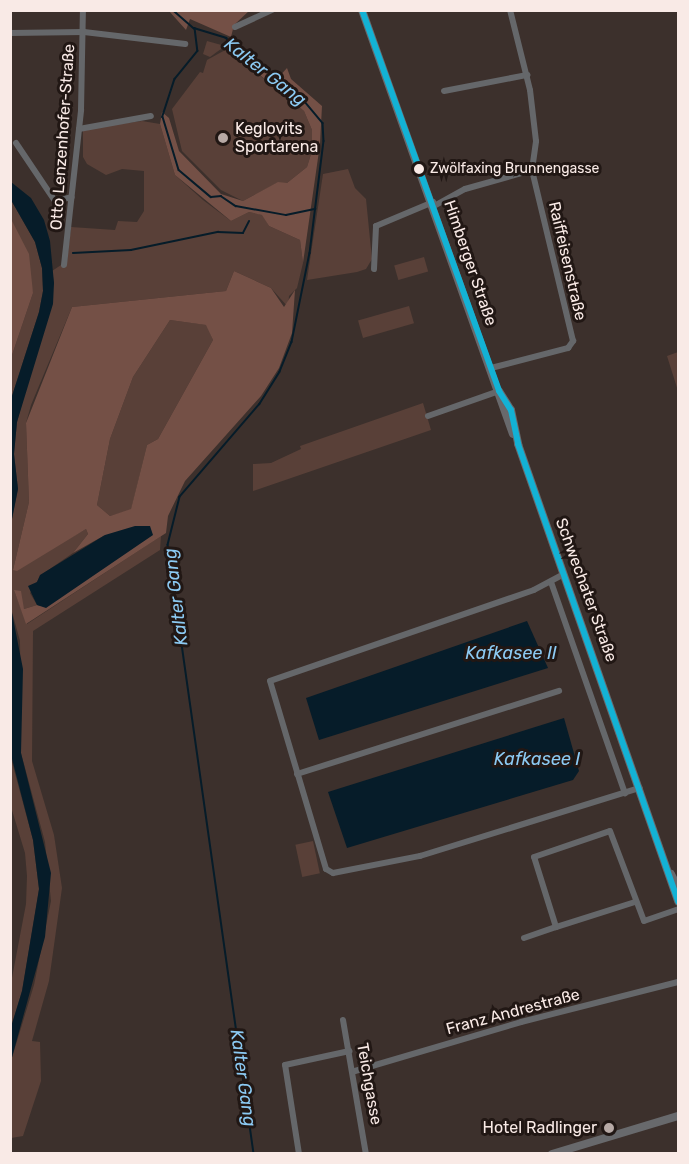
<!DOCTYPE html>
<meta charset="utf-8">
<style>
body{margin:0}
#map{position:relative;width:689px;height:1164px;overflow:hidden;background:#3c302c;font-family:Rubik,sans-serif}
div>[style]{position:absolute}
.green>*{inset:0;background:#594038;transform-origin:0 0}
.forest>*{inset:0;background:#745046}
.water>*{inset:0;background:#061c29}
.stream>*{height:1.5px;margin:-0.75px;padding:0 0.75px;transform-origin:0.75px;border-radius:0.75px;background:#061c29}
.street>*{height:6px;margin:-3px;padding:0 3px;transform-origin:3px;border-radius:3px;background:#65676a}
.secondary>*{height:8px;margin:-4px;padding:0 4px;transform-origin:4px;border-radius:4px;background:#68696c}
.bus-1>*{height:6px;margin:-3px;padding:0 3px;transform-origin:3px;border-radius:3px;background:#13b2d5}
.dots>*{width:16px;height:16px;translate:-50% -50%;box-sizing:border-box;border:3px solid #211714;border-radius:50%}
span{translate:-50% -50%;white-space:nowrap;text-align:center;line-height:1.15;-webkit-text-stroke:6px #211714;paint-order:stroke}
.bus-label{font-size:14px;color:#f9eae6}
.left{translate:0 -50%;text-align:left}
.poi-label{font-size:16px;color:#f9eae6}
.right{translate:-100% -50%;text-align:right}
.street-label{font-size:16px;color:#f9eae6}
.water-label{font-size:18px;color:#8ccaf3;font-style:italic}
.frame{position:absolute;inset:0;border:12px solid #f9eae6;pointer-events:none}
</style>
<div id="map">
<div class="green">
<div style="clip-path:polygon(207px 41px,225px 46px,210px 57px,203px 54px)"></div>
<div style="clip-path:polygon(227px 49px,304px 111px,312px 130px,312px 151px,307px 167px,287px 183px,277px 183px,243px 201px,221px 190px,182px 151px,172px 109px,200px 72px,203px 73px,207px 60px)"></div>
<div style="clip-path:polygon(142px 121px,160px 124px,175px 175px,203px 200px,231px 221px,249px 212px,263px 215px,269px 226px,300px 240px,303px 263px,297px 288px,289px 296px,288px 307px,271px 288px,234px 271px,226px 291px,72px 307px,31px 405px,26px 423px,29px 502px,13px 570px,86px 529px,88px 534px,73px 553px,41px 575px,30px 593px,37px 605px,24px 609px,14px 590px,27px 624px,161px 536px,160px 550px,33px 631px,32px 761px,54px 835px,62px 888px,49px 981px,32px 1041px,40px 1042px,41px 1081px,23px 1136px,11px 1138px,11px 1061px,34px 985px,51px 901px,45px 842px,21px 753px,20px 641px,11px 608px,11px 524px,18px 489px,14px 454px,17px 422px,54px 283px,52px 271px,67px 261px,71px 227px,115px 230px,118px 221px,137px 222px,144px 211px,144px 171px,122px 169px,106px 175px,87px 164px,83px 157px,83px 129px)"></div>
<div style="clip-path:polygon(348px 169px,355px 188px,366px 199px,372px 259px,366px 269px,357px 272px,307px 280px,323px 174px)"></div>
<div style="clip-path:polygon(11px 200px,35px 242px,42px 268px,43px 291px,39px 312px,11px 399px,11px 358px,33px 293px,11px 219px)"></div>
<div style="left:424px;top:257px;width:15px;height:31px;rotate:74deg"></div>
<div style="left:409px;top:306px;width:18px;height:53px;rotate:74deg"></div>
<div style="clip-path:polygon(170px 320px,207px 325px,213px 340px,158px 439px,147px 445px,131px 510px,110px 516px,97px 505px,110px 439px,133px 377px)"></div>
<div style="clip-path:polygon(678px 352px,678px 391px,667px 356px)"></div>
<div style="clip-path:polygon(423px 403px,431px 430px,253px 491px,253px 464px,271px 463px,301px 449px,300px 446px)"></div>
<div style="clip-path:polygon(10px 755px,33px 840px,39px 889px,22px 991px,11px 1027px,11px 983px,26px 904px,27px 876px,25px 853px,11px 807px)"></div>
<div style="left:313px;top:841px;width:33px;height:18px;rotate:78deg"></div>
</div>
<div class="forest">
<div style="clip-path:polygon(169px 11px,249px 11px,234px 25px,231px 37px,190px 19px,186px 30px)"></div>
<div style="clip-path:polygon(233px 46px,276px 80px,287px 68px,291px 79px,322px 106px,320px 144px,303px 263px,300px 240px,269px 226px,262px 215px,249px 212px,231px 221px,175px 175px,160px 124px,162px 112px,169px 118px,179px 151px,221px 194px,243px 201px,278px 182px,287px 183px,307px 167px,312px 151px,312px 130px,304px 111px,229px 50px)"></div>
<div style="clip-path:polygon(11px 219px,29px 254px,33px 293px,11px 358px)"></div>
<div style="clip-path:polygon(evenodd,234px 271px,271px 288px,284px 307px,295px 290px,292px 333px,279px 368px,261px 396px,185px 481px,168px 516px,166px 533px,26px 624px,14px 590px,21px 591px,24px 609px,37px 605px,46px 607px,105px 535px,73px 553px,88px 534px,86px 529px,17px 571px,13px 570px,29px 502px,26px 423px,72px 307px,226px 291px,234px 271px,170px 320px,206px 325px,213px 340px,158px 439px,147px 445px,131px 509px,110px 516px,97px 505px,110px 439px,133px 377px,170px 320px)"></div>
</div>
<div class="water">
<div style="clip-path:polygon(11px 182px,31px 198px,44px 220px,50px 241px,54px 283px,53px 304px,17px 422px,14px 454px,18px 489px,11px 524px,11px 399px,39px 312px,43px 291px,42px 268px,35px 242px,11px 200px)"></div>
<div style="clip-path:polygon(135px 526px,150px 526px,153px 535px,46px 608px,37px 605px,28px 586px,37px 582px,40px 575px,105px 535px)"></div>
<div style="clip-path:polygon(11px 608px,23px 669px,21px 753px,51px 873px,45px 937px,11px 1061px,11px 1027px,22px 991px,39px 889px,33px 840px,11px 755px)"></div>
<div style="clip-path:polygon(527px 621px,548px 668px,319px 740px,306px 698px)"></div>
<div style="clip-path:polygon(564px 718px,579px 771px,573px 780px,347px 848px,328px 792px)"></div>
</div>
<div class="stream">
<div style="left:173px;top:10px;width:28px;rotate:41deg"></div>
<div style="left:194px;top:28px;width:34px;rotate:17deg"></div>
<div style="left:226px;top:38px;width:95px;rotate:38.2deg"></div>
<div style="left:301px;top:97px;width:34px;rotate:50deg"></div>
<div style="left:323px;top:123px;width:18px;rotate:87deg"></div>
<div style="left:324px;top:141px;width:113px;rotate:97.1deg"></div>
<div style="left:310px;top:253px;width:91px;rotate:101.4deg"></div>
<div style="left:292px;top:342px;width:32px;rotate:112deg"></div>
<div style="left:280px;top:372px;width:38px;rotate:122deg"></div>
<div style="left:260px;top:404px;width:123px;rotate:130.7deg"></div>
<div style="left:180px;top:497px;width:49px;rotate:104deg"></div>
<div style="left:168px;top:545px;width:615px;rotate:81.96deg"></div>
<div style="left:195px;top:28px;width:23px;rotate:83deg"></div>
<div style="left:198px;top:51px;width:36px;rotate:129deg"></div>
<div style="left:175px;top:79px;width:40px;rotate:108deg"></div>
<div style="left:163px;top:117px;width:55px;rotate:73.2deg"></div>
<div style="left:179px;top:170px;width:42px;rotate:40.2deg"></div>
<div style="left:211px;top:197px;width:10px;rotate:-6deg"></div>
<div style="left:221px;top:196px;width:18px;rotate:34deg"></div>
<div style="left:236px;top:206px;width:51px;rotate:10.2deg"></div>
<div style="left:286px;top:215px;width:30px;rotate:-12deg"></div>
<div style="left:73px;top:253px;width:58px;rotate:-3deg"></div>
<div style="left:131px;top:250px;width:89px;rotate:-11.7deg"></div>
<div style="left:218px;top:232px;width:25px;rotate:2deg"></div>
<div style="left:243px;top:233px;width:13px;rotate:-63deg"></div>
</div>
<div class="street">
<div style="left:235px;top:27px;width:41px;rotate:-24.7deg"></div>
<div style="left:10px;top:33px;width:74px;rotate:-0.8deg"></div>
<div style="left:84px;top:32px;width:102px;rotate:6.8deg"></div>
<div style="left:444px;top:91px;width:85px;rotate:-10.9deg"></div>
<div style="left:79px;top:129px;width:73px;rotate:-10.2deg"></div>
<div style="left:16px;top:143px;width:70px;rotate:56.1deg"></div>
<div style="left:55px;top:201px;width:17px;rotate:-13deg"></div>
<div style="left:434px;top:206px;width:35px;rotate:-29deg"></div>
<div style="left:465px;top:189px;width:70px;rotate:-15.8deg"></div>
<div style="left:64px;top:265px;width:156px;rotate:-83.7deg"></div>
<div style="left:81px;top:110px;width:100px;rotate:-88.9deg"></div>
<div style="left:374px;top:269px;width:43px;rotate:-87.3deg"></div>
<div style="left:376px;top:226px;width:62px;rotate:-22.8deg"></div>
<div style="left:491px;top:368px;width:80px;rotate:-14.6deg"></div>
<div style="left:568px;top:348px;width:9px;rotate:-54deg"></div>
<div style="left:573px;top:341px;width:176px;rotate:-103.5deg"></div>
<div style="left:532px;top:170px;width:29px;rotate:-82deg"></div>
<div style="left:536px;top:141px;width:51px;rotate:-96.7deg"></div>
<div style="left:530px;top:90px;width:82px;rotate:-104deg"></div>
<div style="left:428px;top:416px;width:75px;rotate:-19.4deg"></div>
<div style="left:564px;top:574px;width:34px;rotate:152deg"></div>
<div style="left:534px;top:590px;width:279px;rotate:161deg"></div>
<div style="left:270px;top:681px;width:196px;rotate:73.4deg"></div>
<div style="left:326px;top:869px;width:8px;rotate:30deg"></div>
<div style="left:333px;top:873px;width:89px;rotate:-11.1deg"></div>
<div style="left:420px;top:856px;width:230px;rotate:-17.2deg"></div>
<div style="left:551px;top:582px;width:224px;rotate:70.7deg"></div>
<div style="left:297px;top:774px;width:275px;rotate:-17.6deg"></div>
<div style="left:635px;top:902px;width:83px;rotate:162.4deg"></div>
<div style="left:556px;top:927px;width:73px;rotate:-107.4deg"></div>
<div style="left:534px;top:857px;width:80px;rotate:-18.9deg"></div>
<div style="left:610px;top:831px;width:96px;rotate:69.3deg"></div>
<div style="left:644px;top:921px;width:36px;rotate:-19deg"></div>
<div style="left:524px;top:938px;width:34px;rotate:-19deg"></div>
<div style="left:343px;top:1020px;width:136px;rotate:80.3deg"></div>
<div style="left:355px;top:1071px;width:173px;rotate:-16.4deg"></div>
<div style="left:521px;top:1022px;width:162px;rotate:-14.3deg"></div>
<div style="left:299px;top:1154px;width:90px;rotate:-98.9deg"></div>
<div style="left:285px;top:1065px;width:66px;rotate:-12.2deg"></div>
</div>
<div class="secondary">
<div style="left:362px;top:10px;width:450px;rotate:70.4deg"></div>
<div style="left:499px;top:391px;width:22px;rotate:58deg"></div>
<div style="left:511px;top:410px;width:35px;rotate:78deg"></div>
<div style="left:518px;top:444px;width:485px;rotate:70.7deg"></div>
<div style="left:671px;top:874px;width:16px;rotate:63deg"></div>
<div style="left:552px;top:1154px;width:132px;rotate:-16.8deg"></div>
</div>
<div class="bus-1">
<div style="left:362px;top:10px;width:405px;rotate:70.2deg"></div>
<div style="left:499px;top:391px;width:22px;rotate:58deg"></div>
<div style="left:511px;top:410px;width:35px;rotate:78deg"></div>
<div style="left:518px;top:444px;width:485px;rotate:70.7deg"></div>
</div>
<div class="dots">
<div style="left:223px;top:138px;background:#b7a9a5"></div>
<div style="left:419px;top:169px;background:#f9eae6"></div>
<div style="left:609px;top:1128px;background:#b7a9a5"></div>
</div>
<div class="bus-label">
<span class="left" style="left:430px;top:169px">Zwölfaxing Brunnengasse</span>
</div>
<div class="poi-label">
<span class="left" style="left:235px;top:138px">Keglovits<br>Sportarena</span>
<span class="right" style="left:597px;top:1128px">Hotel Radlinger</span>
</div>
<div class="street-label">
<span style="left:63px;top:137px;rotate:-86deg">Otto Lenzenhofer-Straße</span>
<span style="left:567px;top:261px;rotate:77deg">Raiffeisenstraße</span>
<span style="left:470px;top:263px;rotate:71deg">Himberger Straße</span>
<span style="left:586px;top:590px;rotate:70deg">Schwechater Straße</span>
<span style="left:513px;top:1012px;rotate:-15deg">Franz Andrestraße</span>
<span style="left:369px;top:1084px;rotate:80deg">Teichgasse</span>
</div>
<div class="water-label">
<span style="left:265px;top:72px;rotate:38deg">Kalter Gang</span>
<span style="left:176px;top:597px;rotate:-97deg">Kalter Gang</span>
<span style="left:511px;top:653px">Kafkasee II</span>
<span style="left:537px;top:759px">Kafkasee I</span>
<span style="left:243px;top:1078px;rotate:82deg">Kalter Gang</span>
</div>
<div class="frame"></div>
</div>
